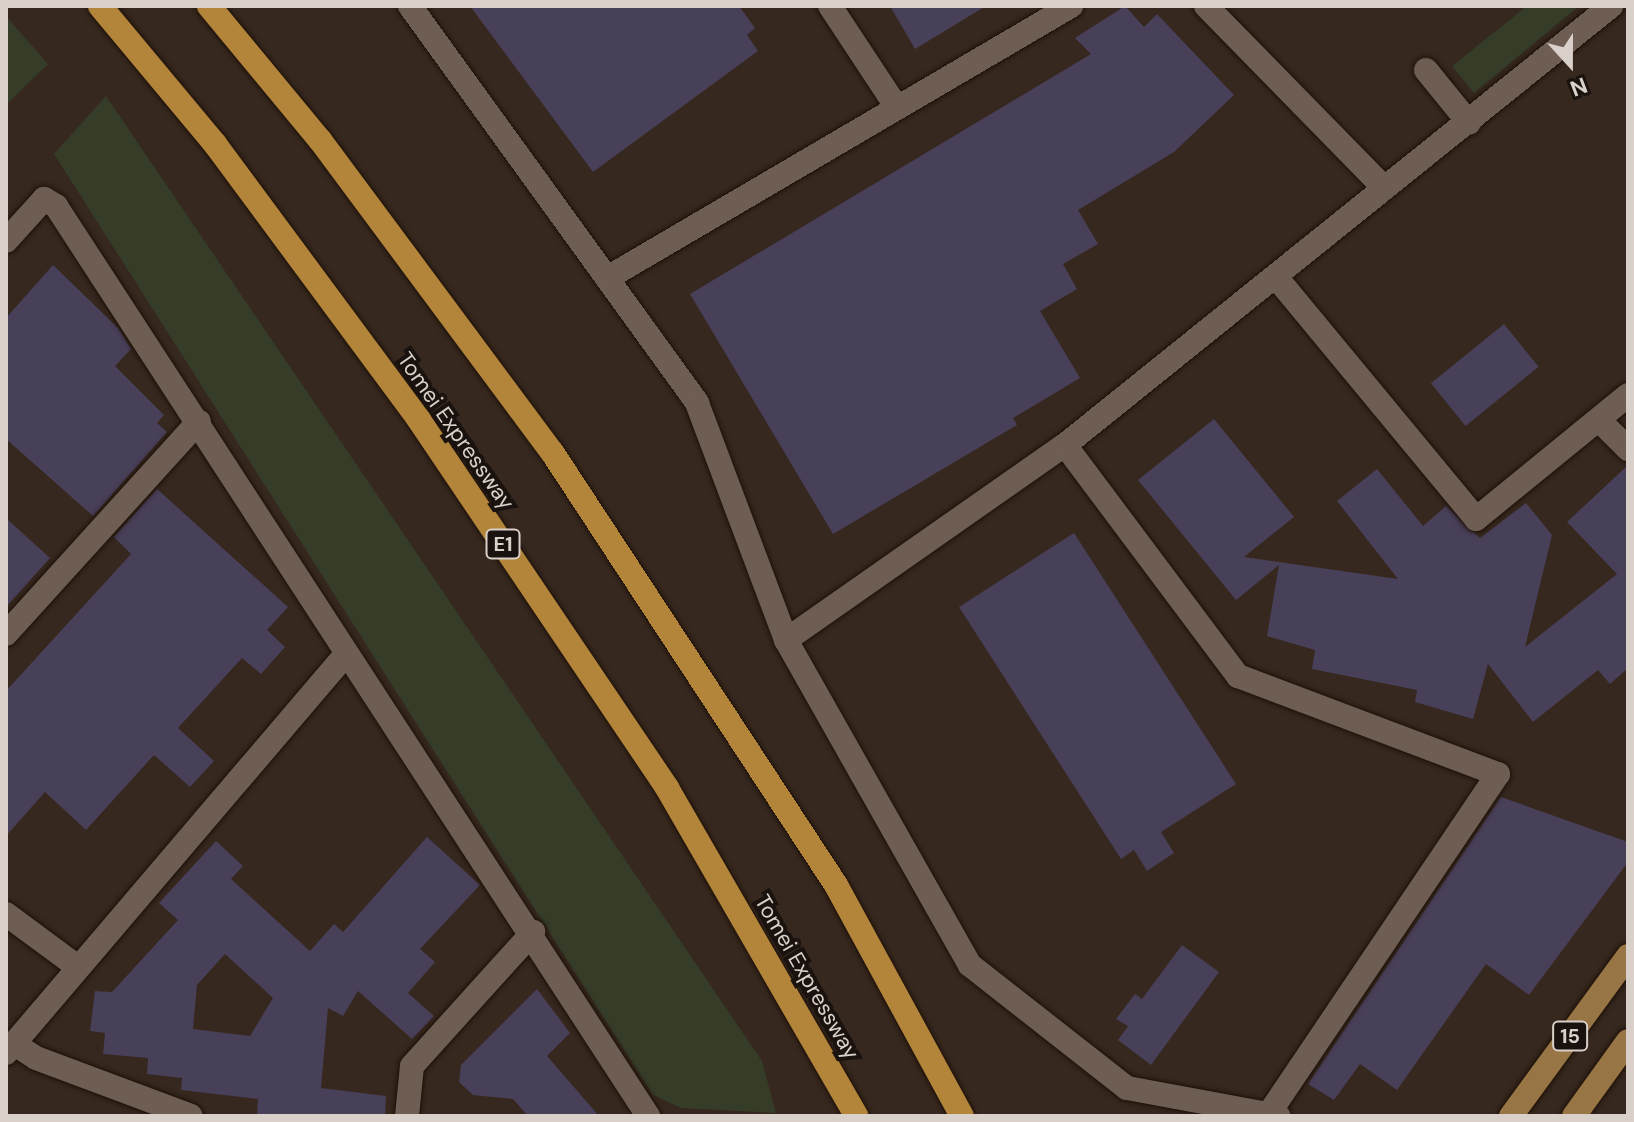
<!DOCTYPE html>
<style>
body{margin:0}
#map{position:relative;width:1634px;height:1122px;overflow:hidden;background:#36281e;font-family:"DM Sans",sans-serif}
div>[style]{position:absolute}
.green>*{inset:0;background:#353c27}
.building>*{inset:0;background:#483f58;transform-origin:0 0}
.roads{filter:drop-shadow(0 0 2px #1d1008) drop-shadow(0 0 2px #1d1008)}
.minor>*{height:24px;margin:-12px;padding:0 12px;transform-origin:12px;border-radius:12px;background:#6e5d53}
.major>*{height:24px;margin:-12px;padding:0 12px;transform-origin:12px;border-radius:12px;background:#977544}
.highway>*{height:24px;margin:-12px;padding:0 12px;transform-origin:12px;border-radius:12px;background:#b2853a}
span{translate:-50% -50%;white-space:nowrap;text-align:center;line-height:1.15;-webkit-text-stroke:8px #19120e;paint-order:stroke}
.shield-label span{padding:2px 6px;background:#19120e;border:2px solid;border-radius:6px;-webkit-text-stroke-width:0}
.shield-label{font-size:20px;color:#dad0ca;font-weight:700}
.street-label{font-size:22px;color:#dad0ca}
.frame{position:absolute;inset:0;border:8px solid #dad0ca;pointer-events:none}
.north{position:absolute;left:1530px;top:24px;width:80px;height:80px;-webkit-text-stroke:6px #19120e;paint-order:stroke;rotate:159deg;font-size:22px;font-weight:700;line-height:32px;text-align:center;color:#dad0ca}
.north::after{content:'';display:block;margin:auto;width:28px;height:36px;background:#dad0ca;clip-path:polygon(50% 0,100% 100%,50% 72%,0 100%)}
</style>
<div id="map">
<div class="green">
<div style="clip-path:polygon(1527px 6px,1579px 6px,1474px 93px,1452px 66px)"></div>
<div style="clip-path:polygon(6px 16px,48px 64px,6px 105px)"></div>
<div style="clip-path:polygon(106px 96px,762px 1061px,776px 1113px,681px 1108px,653px 1095px,54px 154px)"></div>
</div>
<div class="building">
<div style="clip-path:polygon(470px 6px,739px 6px,755px 28px,747px 35px,758px 51px,593px 172px)"></div>
<div style="clip-path:polygon(890px 6px,986px 6px,915px 49px)"></div>
<div style="clip-path:polygon(1125px 6px,1144px 27px,1157px 14px,1234px 95px,1174px 152px,1078px 210px,1098px 244px,1063px 264px,1077px 289px,1040px 311px,1080px 378px,1013px 418px,1017px 425px,833px 534px,690px 294px,1091px 54px,1075px 38px)"></div>
<div style="clip-path:polygon(53px 265px,118px 328px,131px 349px,115px 366px,164px 415px,157px 423px,167px 432px,93px 516px,6px 439px,6px 318px)"></div>
<div style="left:1504px;top:324px;width:55px;height:94px;rotate:51deg"></div>
<div style="clip-path:polygon(1214px 419px,1294px 517px,1244px 557px,1398px 579px,1337px 501px,1377px 469px,1423px 526px,1446px 506px,1480px 538px,1526px 503px,1552px 535px,1525px 647px,1617px 574px,1567px 522px,1628px 465px,1628px 668px,1610px 684px,1598px 670px,1533px 722px,1488px 664px,1473px 719px,1415px 702px,1417px 690px,1312px 669px,1315px 650px,1267px 636px,1279px 565px,1236px 600px,1138px 480px)"></div>
<div style="clip-path:polygon(157px 489px,288px 607px,267px 630px,285px 647px,261px 674px,242px 658px,178px 728px,214px 761px,190px 787px,154px 755px,86px 830px,45px 792px,6px 836px,6px 691px,131px 554px,114px 537px)"></div>
<div style="clip-path:polygon(6px 518px,50px 558px,6px 607px)"></div>
<div style="clip-path:polygon(1074px 533px,1236px 784px,1161px 832px,1174px 853px,1147px 871px,1134px 850px,1121px 859px,959px 607px)"></div>
<div style="clip-path:polygon(1501px 797px,1628px 842px,1628px 862px,1529px 995px,1486px 964px,1397px 1090px,1360px 1064px,1334px 1100px,1308px 1084px)"></div>
<div style="clip-path:polygon(evenodd,427px 837px,480px 885px,420px 949px,435px 962px,408px 993px,434px 1016px,412px 1039px,358px 991px,343px 1016px,328px 1008px,321px 1088px,386px 1096px,385px 1116px,257px 1116px,258px 1099px,181px 1090px,182px 1078px,147px 1074px,148px 1058px,103px 1054px,105px 1033px,90px 1031px,95px 991px,112px 992px,178px 920px,159px 903px,216px 841px,243px 866px,231px 879px,310px 951px,334px 924px,343px 932px,427px 837px,225px 954px,273px 998px,250px 1036px,193px 1029px,197px 985px,225px 954px)"></div>
<div style="clip-path:polygon(1182px 945px,1219px 972px,1151px 1065px,1118px 1040px,1128px 1026px,1116px 1019px,1135px 994px,1142px 999px)"></div>
<div style="clip-path:polygon(537px 989px,570px 1033px,547px 1056px,599px 1116px,528px 1116px,513px 1099px,473px 1095px,459px 1082px,461px 1065px)"></div>
</div>
<div class="roads">
<div class="minor">
<div style="left:410px;top:6px;width:490px;rotate:54.1deg"></div>
<div style="left:697px;top:403px;width:253px;rotate:69.4deg"></div>
<div style="left:786px;top:640px;width:373px;rotate:60.5deg"></div>
<div style="left:970px;top:965px;width:199px;rotate:38.1deg"></div>
<div style="left:1127px;top:1088px;width:154px;rotate:10.5deg"></div>
<div style="left:830px;top:6px;width:120px;rotate:56.6deg"></div>
<div style="left:1206px;top:6px;width:255px;rotate:45.6deg"></div>
<div style="left:1426px;top:70px;width:68px;rotate:50.9deg"></div>
<div style="left:6px;top:241px;width:57px;rotate:-47.9deg"></div>
<div style="left:44px;top:199px;width:14px;rotate:30deg"></div>
<div style="left:56px;top:206px;width:1086px;rotate:56.95deg"></div>
<div style="left:609px;top:277px;width:536px;rotate:-30.4deg"></div>
<div style="left:1276px;top:277px;width:314px;rotate:50.4deg"></div>
<div style="left:1476px;top:519px;width:196px;rotate:-39.2deg"></div>
<div style="left:1600px;top:421px;width:40px;rotate:45deg"></div>
<div style="left:1065px;top:445px;width:289px;rotate:53.2deg"></div>
<div style="left:1238px;top:676px;width:278px;rotate:20.7deg"></div>
<div style="left:1498px;top:774px;width:410px;rotate:124deg"></div>
<div style="left:6px;top:634px;width:287px;rotate:-47.8deg"></div>
<div style="left:786px;top:640px;width:340px;rotate:-35deg"></div>
<div style="left:1065px;top:445px;width:701px;rotate:-38.8deg"></div>
<div style="left:6px;top:914px;width:86px;rotate:36.5deg"></div>
<div style="left:13px;top:1043px;width:27px;rotate:33deg"></div>
<div style="left:36px;top:1058px;width:165px;rotate:20.5deg"></div>
<div style="left:6px;top:1053px;width:524px;rotate:-49.56deg"></div>
<div style="left:407px;top:1116px;width:50px;rotate:-84.3deg"></div>
<div style="left:412px;top:1066px;width:181px;rotate:-47.9deg"></div>
</div>
<div class="major">
<div style="left:1511px;top:1116px;width:198px;rotate:-53.8deg"></div>
<div style="left:1574px;top:1116px;width:92px;rotate:-54.2deg"></div>
</div>
<div class="highway">
<div style="left:100px;top:6px;width:180px;rotate:50.2deg"></div>
<div style="left:215px;top:144px;width:343px;rotate:53.5deg"></div>
<div style="left:419px;top:420px;width:444px;rotate:56deg"></div>
<div style="left:667px;top:788px;width:379px;rotate:60deg"></div>
<div style="left:209px;top:6px;width:174px;rotate:50.4deg"></div>
<div style="left:320px;top:140px;width:389px;rotate:53.4deg"></div>
<div style="left:552px;top:452px;width:518px;rotate:56.74deg"></div>
<div style="left:836px;top:885px;width:263px;rotate:61.4deg"></div>
</div>
</div>
<div class="shield-label">
<span style="left:503px;top:544px">E1</span>
<span style="left:1570px;top:1036px">15</span>
</div>
<div class="street-label">
<span style="left:456px;top:431px;rotate:55deg">Tomei Expressway</span>
<span style="left:807px;top:977px;rotate:60deg">Tomei Expressway</span>
</div>
<div class="frame"></div>
<div class="north">N</div>
</div>
